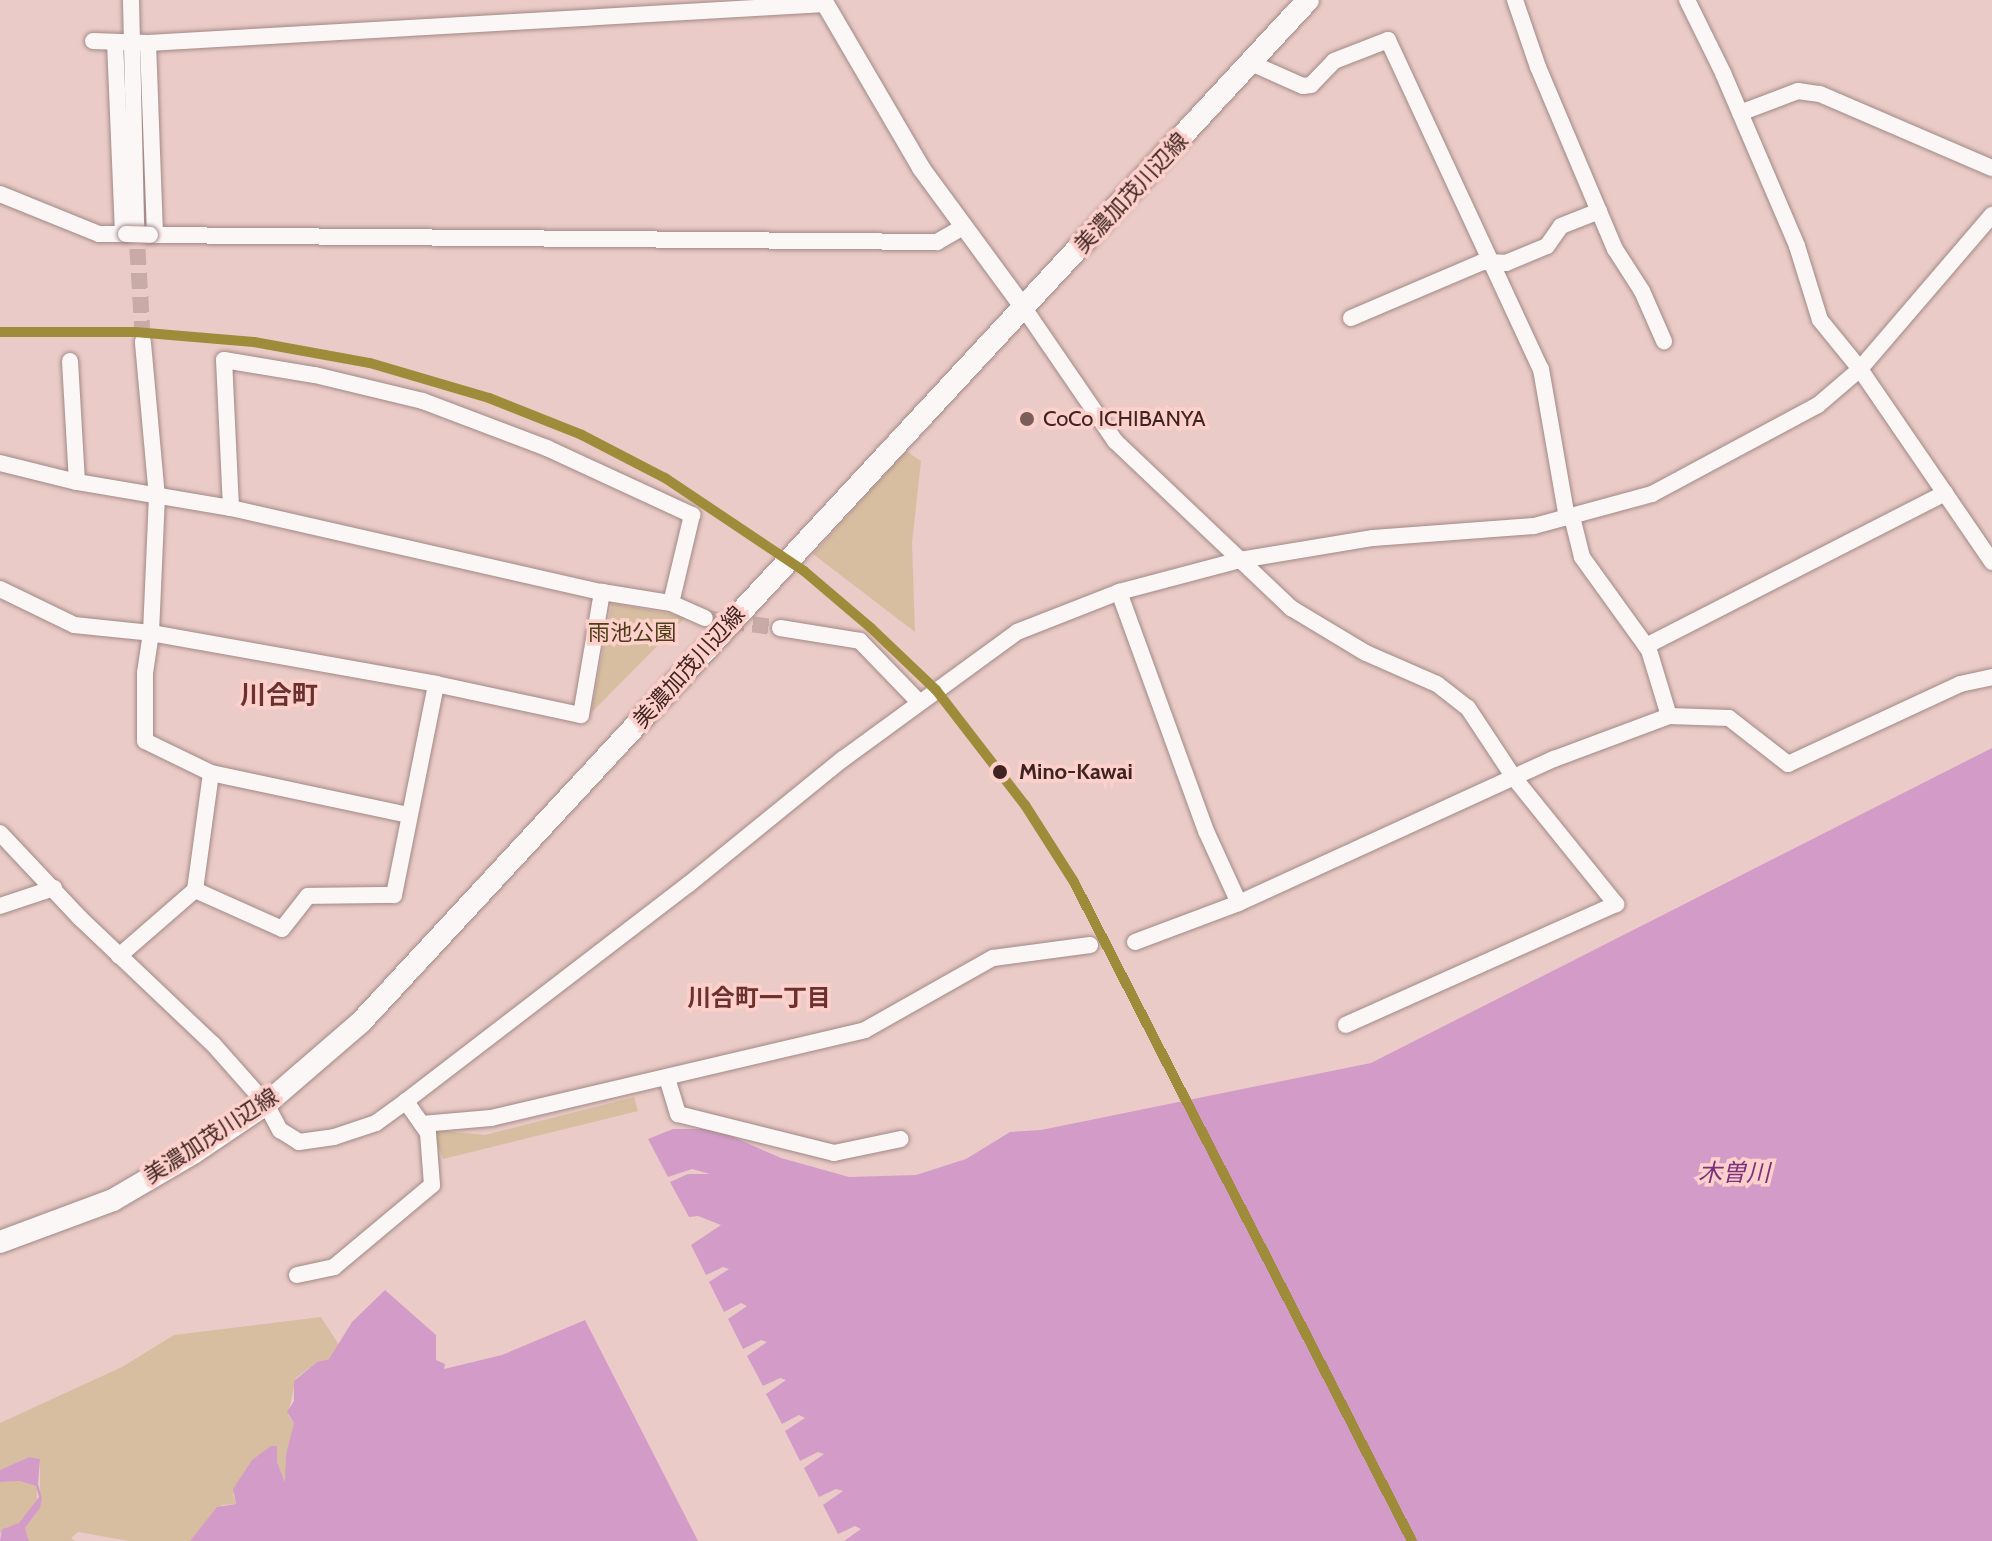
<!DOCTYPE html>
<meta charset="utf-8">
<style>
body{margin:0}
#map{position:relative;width:1992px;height:1541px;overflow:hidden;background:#eacbc7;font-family:Cabin,"Noto Sans JP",sans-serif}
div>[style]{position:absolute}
.green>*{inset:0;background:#d8bea0}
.water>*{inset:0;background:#d39cc8}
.minor-tunnel>*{height:16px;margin-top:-8px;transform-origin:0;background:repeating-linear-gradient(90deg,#c8aaa6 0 16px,transparent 0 24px)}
.roads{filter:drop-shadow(0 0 2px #a28986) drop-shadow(0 0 2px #a28986)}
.minor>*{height:16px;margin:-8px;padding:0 8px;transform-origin:8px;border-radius:8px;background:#fcf7f7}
.tertiary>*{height:18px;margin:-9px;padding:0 9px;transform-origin:9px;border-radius:9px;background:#fcf7f7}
.secondary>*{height:22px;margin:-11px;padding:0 11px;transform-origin:11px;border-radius:11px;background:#fcf7f7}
.bridges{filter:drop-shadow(0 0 2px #a28986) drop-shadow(0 0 2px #a28986)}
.minor-bridge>*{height:16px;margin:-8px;padding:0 8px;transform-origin:8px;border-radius:8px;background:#fcf7f7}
.rail-1>*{height:10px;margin:-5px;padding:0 5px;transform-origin:5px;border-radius:5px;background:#9e8c3a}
.dots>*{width:22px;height:22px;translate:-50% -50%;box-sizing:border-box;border:4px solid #fdd0cb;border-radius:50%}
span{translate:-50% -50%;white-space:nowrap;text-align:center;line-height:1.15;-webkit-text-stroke:7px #fdd0cb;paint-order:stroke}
.street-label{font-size:22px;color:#3f2421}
.poi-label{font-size:22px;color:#3f2421}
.left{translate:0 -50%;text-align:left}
.park-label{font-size:22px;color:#4d3e18}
.stop-label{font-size:22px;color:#3f2421;font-weight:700}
.neighbourhood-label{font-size:24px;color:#6c312c;font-weight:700}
.water-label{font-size:24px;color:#7c307e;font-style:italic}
.quarter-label{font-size:26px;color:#6c312c;font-weight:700}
</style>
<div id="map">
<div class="green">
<div style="clip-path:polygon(906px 451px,921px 461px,912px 543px,915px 632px,813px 554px)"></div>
<div style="clip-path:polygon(612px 603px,686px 617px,591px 713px)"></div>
<div style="clip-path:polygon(634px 1097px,638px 1111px,443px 1159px,432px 1130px,485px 1135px)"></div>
<div style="clip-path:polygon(321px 1317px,339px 1345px,329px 1359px,317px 1362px,296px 1378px,288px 1415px,294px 1423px,285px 1482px,277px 1462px,277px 1447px,250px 1464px,233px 1494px,236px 1504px,222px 1505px,190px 1541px,129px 1541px,78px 1532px,71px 1538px,75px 1541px,29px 1541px,25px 1528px,40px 1508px,40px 1462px,29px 1457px,0 1470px,0 1423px,122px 1367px,174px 1335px)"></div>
<div style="clip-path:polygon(19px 1480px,37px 1485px,37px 1504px,19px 1524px,6px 1527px,0 1534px,0 1482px)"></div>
</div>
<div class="water">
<div style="clip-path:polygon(1992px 748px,1992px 1541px,844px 1541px,861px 1529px,855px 1526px,838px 1534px,823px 1505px,843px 1491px,836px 1489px,819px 1497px,804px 1468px,824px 1454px,818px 1452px,800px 1461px,785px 1431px,805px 1418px,799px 1415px,782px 1424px,766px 1394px,786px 1380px,780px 1378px,763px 1386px,747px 1356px,767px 1342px,761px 1340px,743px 1349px,728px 1319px,747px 1306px,741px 1303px,724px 1312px,709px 1282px,729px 1269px,723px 1267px,706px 1275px,691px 1245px,721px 1225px,698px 1216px,689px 1217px,670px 1182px,688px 1174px,710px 1174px,692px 1169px,668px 1177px,648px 1139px,673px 1129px,715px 1129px,781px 1158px,849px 1177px,916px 1175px,966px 1159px,1010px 1132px,1041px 1130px,1371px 1063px)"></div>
<div style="clip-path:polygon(385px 1290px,436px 1335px,436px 1360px,445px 1364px,444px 1369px,502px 1355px,585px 1320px,698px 1541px,190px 1541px,217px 1507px,236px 1504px,233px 1489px,252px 1460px,271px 1446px,277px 1446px,277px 1462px,285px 1482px,286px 1455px,294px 1423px,287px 1412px,294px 1401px,294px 1381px,317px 1362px,329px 1359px,352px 1322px)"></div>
<div style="clip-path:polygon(29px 1457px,40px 1459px,38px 1484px,42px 1498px,40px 1508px,25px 1528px,29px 1541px,0 1541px,2px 1529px,19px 1523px,39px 1497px,36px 1486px,20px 1481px,0 1482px,0 1470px)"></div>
</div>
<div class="minor-tunnel">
<div style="left:136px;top:225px;width:117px;rotate:86.6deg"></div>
<div style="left:705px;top:618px;width:76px;rotate:7.6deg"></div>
</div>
<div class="roads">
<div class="minor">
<div style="left:131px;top:0;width:225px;rotate:88.7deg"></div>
<div style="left:1515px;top:0;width:71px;rotate:71.1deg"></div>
<div style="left:1538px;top:67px;width:198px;rotate:67.1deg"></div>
<div style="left:1615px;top:249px;width:50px;rotate:57.3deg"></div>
<div style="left:1642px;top:291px;width:55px;rotate:66.3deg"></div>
<div style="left:1687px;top:0;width:81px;rotate:63.7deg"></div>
<div style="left:1723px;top:73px;width:188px;rotate:66.8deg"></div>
<div style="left:1797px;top:246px;width:77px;rotate:72.7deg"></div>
<div style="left:1820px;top:320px;width:63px;rotate:50.8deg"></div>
<div style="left:1860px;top:369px;width:234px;rotate:55.6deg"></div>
<div style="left:93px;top:41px;width:55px;rotate:2.1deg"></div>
<div style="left:148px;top:43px;width:678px;rotate:-3.3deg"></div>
<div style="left:115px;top:42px;width:192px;rotate:87.6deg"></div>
<div style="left:148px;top:43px;width:192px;rotate:87.9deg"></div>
<div style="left:1251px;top:63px;width:57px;rotate:23.9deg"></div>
<div style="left:1303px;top:86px;width:8px;rotate:-7deg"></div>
<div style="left:1311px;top:85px;width:33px;rotate:-46deg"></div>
<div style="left:1334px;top:61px;width:58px;rotate:-21.3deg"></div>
<div style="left:1388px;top:40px;width:363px;rotate:65.1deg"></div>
<div style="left:1541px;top:369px;width:151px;rotate:80.1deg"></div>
<div style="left:1740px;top:113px;width:62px;rotate:-20.8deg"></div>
<div style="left:1798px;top:91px;width:22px;rotate:8deg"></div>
<div style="left:1820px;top:94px;width:187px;rotate:23.3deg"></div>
<div style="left:0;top:194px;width:107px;rotate:22deg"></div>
<div style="left:99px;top:234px;width:27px"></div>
<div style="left:150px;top:235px;width:787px;rotate:0.51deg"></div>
<div style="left:937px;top:242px;width:30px;rotate:-30deg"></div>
<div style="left:1024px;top:308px;width:161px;rotate:55.6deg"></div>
<div style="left:1115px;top:441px;width:243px;rotate:43.5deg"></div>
<div style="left:1291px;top:608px;width:87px;rotate:31deg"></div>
<div style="left:1366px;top:653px;width:77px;rotate:23.6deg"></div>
<div style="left:1437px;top:684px;width:39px;rotate:38deg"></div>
<div style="left:1468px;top:708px;width:85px;rotate:56.5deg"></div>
<div style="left:1515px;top:779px;width:161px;rotate:51.1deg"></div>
<div style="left:1616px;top:904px;width:296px;rotate:155.9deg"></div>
<div style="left:1351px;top:318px;width:142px;rotate:-23.1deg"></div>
<div style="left:1482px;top:262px;width:24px;rotate:2deg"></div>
<div style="left:1506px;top:263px;width:44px;rotate:-22.5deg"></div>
<div style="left:1547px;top:246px;width:24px;rotate:-55deg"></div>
<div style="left:1561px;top:226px;width:41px;rotate:-21.5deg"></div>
<div style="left:70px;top:361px;width:121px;rotate:86.7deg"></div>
<div style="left:0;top:463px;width:79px;rotate:13.9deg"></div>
<div style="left:77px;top:482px;width:156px;rotate:9.6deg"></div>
<div style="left:231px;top:508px;width:380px;rotate:12.8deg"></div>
<div style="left:602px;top:592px;width:70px;rotate:9.1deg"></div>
<div style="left:671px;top:603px;width:37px;rotate:24deg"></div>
<div style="left:231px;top:508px;width:148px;rotate:-92.7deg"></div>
<div style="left:224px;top:360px;width:92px;rotate:9.4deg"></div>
<div style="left:315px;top:375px;width:111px;rotate:13.5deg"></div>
<div style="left:423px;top:401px;width:133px;rotate:20.8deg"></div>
<div style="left:547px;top:448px;width:160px;rotate:24.8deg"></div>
<div style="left:692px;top:515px;width:90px;rotate:103.4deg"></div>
<div style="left:0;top:589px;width:82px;rotate:25.9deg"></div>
<div style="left:74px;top:625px;width:77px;rotate:5.9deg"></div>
<div style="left:151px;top:633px;width:290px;rotate:10.1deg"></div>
<div style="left:436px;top:684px;width:148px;rotate:12.1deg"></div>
<div style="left:581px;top:715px;width:125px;rotate:-80.3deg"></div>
<div style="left:1119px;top:592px;width:254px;rotate:70deg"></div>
<div style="left:1206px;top:831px;width:79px;rotate:65.4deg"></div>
<div style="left:780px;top:628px;width:81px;rotate:9.2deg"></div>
<div style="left:860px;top:641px;width:85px;rotate:46deg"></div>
<div style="left:1646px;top:646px;width:336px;rotate:-27.1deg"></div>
<div style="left:1669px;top:716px;width:60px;rotate:1.9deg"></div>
<div style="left:1729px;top:718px;width:75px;rotate:37.9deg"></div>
<div style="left:1788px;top:764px;width:190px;rotate:-24.9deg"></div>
<div style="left:1960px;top:684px;width:33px;rotate:-12deg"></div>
<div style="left:211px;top:773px;width:201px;rotate:12deg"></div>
<div style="left:0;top:833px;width:117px;rotate:46.7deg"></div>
<div style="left:80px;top:918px;width:183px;rotate:43.5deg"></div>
<div style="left:213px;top:1044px;width:80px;rotate:48.5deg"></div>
<div style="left:266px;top:1104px;width:30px;rotate:62deg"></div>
<div style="left:280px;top:1130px;width:22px;rotate:32deg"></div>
<div style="left:299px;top:1142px;width:35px;rotate:-8deg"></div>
<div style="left:334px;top:1137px;width:44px;rotate:-18.4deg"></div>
<div style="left:376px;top:1123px;width:37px;rotate:-36deg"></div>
<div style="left:406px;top:1101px;width:357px;rotate:-37.5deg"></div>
<div style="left:689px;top:884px;width:198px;rotate:-39.1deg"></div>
<div style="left:843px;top:759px;width:215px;rotate:-36.1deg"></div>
<div style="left:1017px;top:632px;width:110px;rotate:-21.4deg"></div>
<div style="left:1119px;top:592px;width:125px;rotate:-14.8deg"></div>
<div style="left:1240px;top:560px;width:135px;rotate:-9.4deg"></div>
<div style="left:1373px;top:538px;width:161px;rotate:-4.3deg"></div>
<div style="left:1534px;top:526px;width:122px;rotate:-15.2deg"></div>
<div style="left:1652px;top:494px;width:188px;rotate:-28.2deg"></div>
<div style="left:1818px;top:405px;width:55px;rotate:-40.6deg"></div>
<div style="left:1860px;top:369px;width:203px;rotate:-49.4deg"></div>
<div style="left:195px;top:890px;width:95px;rotate:24.1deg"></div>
<div style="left:282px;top:929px;width:42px;rotate:-51.8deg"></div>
<div style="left:308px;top:896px;width:86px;rotate:-0.7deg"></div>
<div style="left:394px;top:895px;width:215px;rotate:-78.7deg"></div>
<div style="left:0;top:906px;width:57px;rotate:-18.4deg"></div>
<div style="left:1135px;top:942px;width:111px;rotate:-20.6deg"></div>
<div style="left:1239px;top:903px;width:346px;rotate:-24.6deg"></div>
<div style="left:1554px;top:759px;width:123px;rotate:-20.5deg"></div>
<div style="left:1669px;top:716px;width:69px;rotate:-106.9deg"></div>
<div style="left:1649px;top:650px;width:115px;rotate:-125.8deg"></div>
<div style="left:1582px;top:557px;width:41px;rotate:-104deg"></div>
<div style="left:119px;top:956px;width:101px;rotate:-41deg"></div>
<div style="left:195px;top:890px;width:118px;rotate:-82.2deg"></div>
<div style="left:211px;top:773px;width:73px;rotate:-154.1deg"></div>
<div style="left:145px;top:741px;width:68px;rotate:-90deg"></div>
<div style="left:145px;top:673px;width:40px;rotate:-81.5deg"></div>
<div style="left:151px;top:633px;width:136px;rotate:-87.5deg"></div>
<div style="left:157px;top:497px;width:156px;rotate:-95.2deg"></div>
<div style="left:667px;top:1078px;width:38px;rotate:73deg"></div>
<div style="left:678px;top:1114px;width:161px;rotate:14deg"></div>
<div style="left:834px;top:1153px;width:68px;rotate:-11.8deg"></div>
<div style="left:422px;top:1124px;width:69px;rotate:-5deg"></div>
<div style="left:491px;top:1118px;width:384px;rotate:-13.2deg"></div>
<div style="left:865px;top:1030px;width:147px;rotate:-29.4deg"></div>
<div style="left:993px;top:958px;width:98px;rotate:-7.6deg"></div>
<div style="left:297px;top:1275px;width:38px;rotate:-12deg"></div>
<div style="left:334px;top:1267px;width:128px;rotate:-39.9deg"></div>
<div style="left:432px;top:1185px;width:52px;rotate:-94.4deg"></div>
<div style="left:428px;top:1133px;width:39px;rotate:-125deg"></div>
</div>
<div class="tertiary">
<div style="left:823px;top:0;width:194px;rotate:59.7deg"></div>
<div style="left:921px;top:168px;width:174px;rotate:53.7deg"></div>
</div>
<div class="secondary">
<div style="left:0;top:1242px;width:121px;rotate:-20.4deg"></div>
<div style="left:113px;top:1200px;width:93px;rotate:-30.4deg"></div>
<div style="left:193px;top:1153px;width:88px;rotate:-33.9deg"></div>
<div style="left:266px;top:1104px;width:125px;rotate:-40.8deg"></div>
<div style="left:361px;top:1022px;width:1393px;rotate:-47.18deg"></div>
</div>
</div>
<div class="bridges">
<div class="minor-bridge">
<div style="left:126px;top:234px;width:24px;rotate:2deg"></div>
</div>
</div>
<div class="rail-1">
<div style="left:0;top:332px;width:135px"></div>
<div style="left:135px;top:332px;width:119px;rotate:4.8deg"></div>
<div style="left:254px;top:342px;width:118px;rotate:10.3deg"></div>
<div style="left:370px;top:363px;width:124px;rotate:16.4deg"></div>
<div style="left:489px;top:398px;width:100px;rotate:21.7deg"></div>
<div style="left:582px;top:435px;width:93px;rotate:27.4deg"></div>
<div style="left:665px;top:478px;width:167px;rotate:33.8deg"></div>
<div style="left:804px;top:571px;width:88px;rotate:40.4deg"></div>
<div style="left:871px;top:628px;width:90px;rotate:43.6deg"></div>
<div style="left:936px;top:690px;width:145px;rotate:52.3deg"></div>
<div style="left:1025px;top:805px;width:91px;rotate:57.5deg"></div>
<div style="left:1074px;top:882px;width:741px;rotate:62.85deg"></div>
</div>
<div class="dots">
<div style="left:1027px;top:419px;background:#7b5e5b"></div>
<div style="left:1000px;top:772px;background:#3f2421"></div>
</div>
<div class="street-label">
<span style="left:1131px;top:193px;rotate:-47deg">美濃加茂川辺線</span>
<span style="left:689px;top:667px;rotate:-48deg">美濃加茂川辺線</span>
<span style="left:211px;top:1136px;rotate:-33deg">美濃加茂川辺線</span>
</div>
<div class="poi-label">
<span class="left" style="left:1043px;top:419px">CoCo ICHIBANYA</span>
</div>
<div class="park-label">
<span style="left:632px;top:633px">雨池公園</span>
</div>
<div class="stop-label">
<span class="left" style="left:1019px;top:772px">Mino-Kawai</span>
</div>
<div class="neighbourhood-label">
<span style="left:759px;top:998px">川合町一丁目</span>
</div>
<div class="water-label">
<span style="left:1734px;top:1173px">木曽川</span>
</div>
<div class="quarter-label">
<span style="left:279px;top:696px">川合町</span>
</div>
</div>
